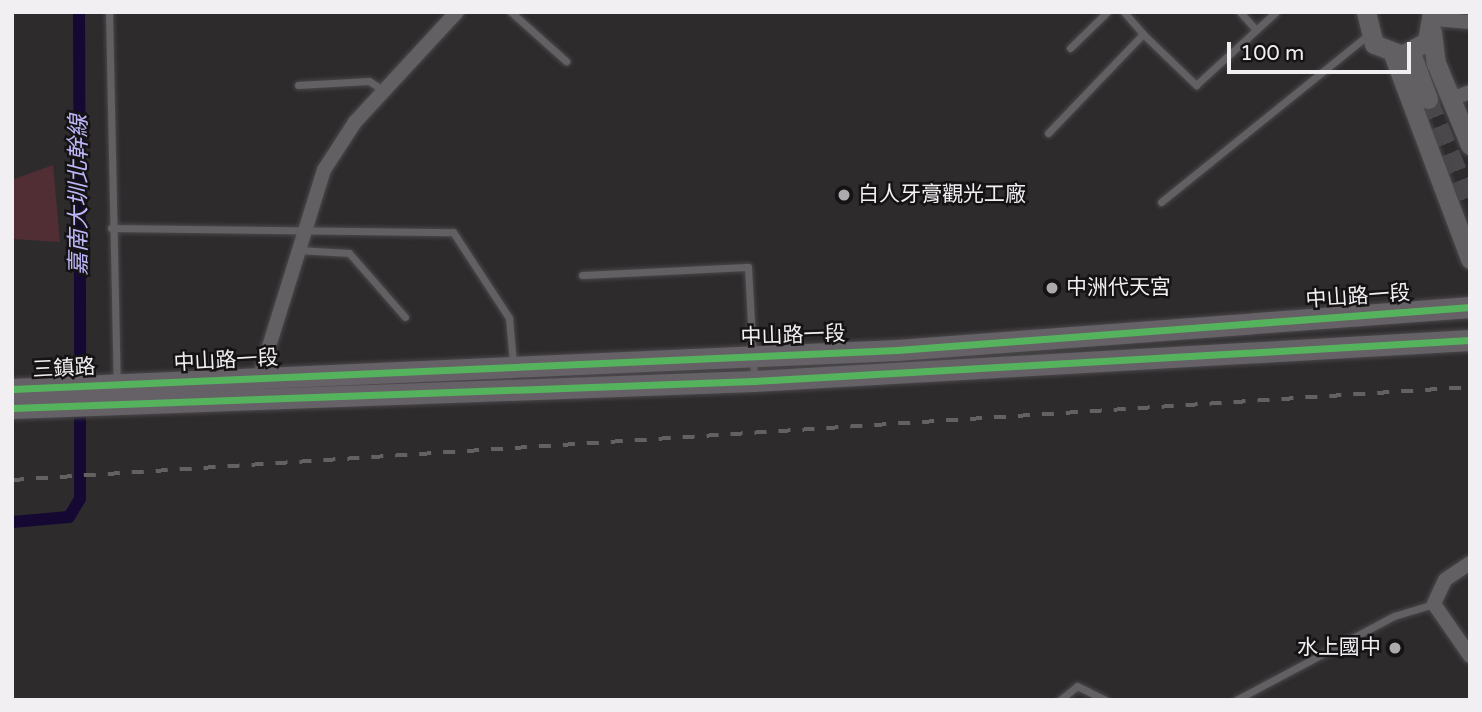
<!DOCTYPE html>
<meta charset="utf-8">
<style>
body{margin:0}
#map{position:relative;width:1482px;height:712px;overflow:hidden;background:#2e2b2d;font-family:"Varela Round","Noto Sans TC",sans-serif}
div>[style]{position:absolute}
.green>*{inset:0;background:#512e33}
.canal>*{height:12px;margin:-6px;padding:0 6px;transform-origin:6px;border-radius:6px;background:#150934}
.secondary-tunnel>*{height:19px;margin-top:-9.5px;transform-origin:0;background:repeating-linear-gradient(90deg,#4b484b 0 19px,transparent 0 29px)}
.roads{filter:drop-shadow(0 0 2px #4a484a) drop-shadow(0 0 2px #4a484a)}
.service>*{height:7px;margin:-3.5px;padding:0 3.5px;transform-origin:3.5px;border-radius:3.5px;background:#626062}
.minor>*{height:14px;margin:-7px;padding:0 7px;transform-origin:7px;border-radius:7px;background:#626062}
.secondary>*{height:19px;margin:-9.5px;padding:0 9.5px;transform-origin:9.5px;border-radius:9.5px;background:#626062}
.primary>*{height:21px;margin:-10.5px;padding:0 10.5px;transform-origin:10.5px;border-radius:10.5px;background:#656167}
.rail>*{height:3.5px;margin-top:-1.75px;transform-origin:0;background:repeating-linear-gradient(90deg,#646163 0 12px,transparent 0 24px)}
.cycleway>*{height:7px;margin:-3.5px;padding:0 3.5px;transform-origin:3.5px;border-radius:3.5px;background:#56b35d}
.dots>*{width:19px;height:19px;translate:-50% -50%;box-sizing:border-box;border:4px solid #161315;border-radius:50%}
span{translate:-50% -50%;white-space:nowrap;text-align:center;line-height:1.15;-webkit-text-stroke:5px #161315;paint-order:stroke}
.poi-label{font-size:21px;color:#f2eff2}
.left{translate:0 -50%;text-align:left}
.right{translate:-100% -50%;text-align:right}
.street-label{font-size:21px;color:#f2eff2}
.water-label{font-size:23px;color:#bdb7f9;font-style:italic}
.frame{position:absolute;inset:0;border:14px solid #f2eff2;pointer-events:none}
.scale{position:absolute;left:1227px;top:42px;width:184px;height:32px;box-sizing:border-box;border:4px solid #f2eff2;border-top:0;padding-left:9px;font-size:21px;line-height:24px;white-space:nowrap;color:#f2eff2;-webkit-text-stroke:5px #161315;paint-order:stroke}
</style>
<div id="map">
<div class="green">
<div style="clip-path:polygon(53px 165px,60px 242px,12px 239px,12px 180px)"></div>
</div>
<div class="canal">
<div style="left:79px;top:12px;width:366px;rotate:89.8deg"></div>
<div style="left:12px;top:522px;width:57px;rotate:-5deg"></div>
<div style="left:69px;top:517px;width:21px;rotate:-59deg"></div>
<div style="left:80px;top:499px;width:86px;rotate:-90deg"></div>
</div>
<div class="secondary-tunnel">
<div style="left:1428px;top:99px;width:110px;rotate:67.6deg"></div>
</div>
<div class="roads">
<div class="service">
<div style="left:109px;top:12px;width:370px;rotate:88.8deg"></div>
<div style="left:511px;top:12px;width:74px;rotate:41.7deg"></div>
<div style="left:1124px;top:12px;width:29px;rotate:49deg"></div>
<div style="left:1240px;top:12px;width:24px;rotate:48deg"></div>
<div style="left:1070px;top:48px;width:52px;rotate:-44.2deg"></div>
<div style="left:298px;top:85px;width:71px;rotate:-3.2deg"></div>
<div style="left:369px;top:81px;width:17px;rotate:33deg"></div>
<div style="left:1048px;top:133px;width:137px;rotate:-46.2deg"></div>
<div style="left:1143px;top:34px;width:74px;rotate:43.9deg"></div>
<div style="left:1196px;top:85px;width:108px;rotate:-42.4deg"></div>
<div style="left:1161px;top:202px;width:266px;rotate:-38.9deg"></div>
<div style="left:111px;top:228px;width:342px;rotate:0.7deg"></div>
<div style="left:453px;top:232px;width:103px;rotate:56.9deg"></div>
<div style="left:509px;top:318px;width:45px;rotate:84.9deg"></div>
<div style="left:298px;top:250px;width:51px;rotate:3.4deg"></div>
<div style="left:349px;top:253px;width:85px;rotate:48.8deg"></div>
<div style="left:582px;top:275px;width:166px;rotate:-2.8deg"></div>
<div style="left:748px;top:267px;width:112px;rotate:86.9deg"></div>
<div style="left:1060px;top:700px;width:22px;rotate:-39deg"></div>
<div style="left:1077px;top:686px;width:32px;rotate:26deg"></div>
<div style="left:1236px;top:700px;width:179px;rotate:-28deg"></div>
<div style="left:1394px;top:616px;width:42px;rotate:-16.7deg"></div>
</div>
<div class="minor">
<div style="left:1434px;top:19px;width:36px;rotate:5deg"></div>
<div style="left:1451px;top:99px;width:20px;rotate:-20deg"></div>
<div style="left:257px;top:385px;width:225px;rotate:-72.7deg"></div>
<div style="left:324px;top:170px;width:57px;rotate:-57.1deg"></div>
<div style="left:355px;top:122px;width:150px;rotate:-47.2deg"></div>
<div style="left:1470px;top:563px;width:30px;rotate:146deg"></div>
<div style="left:1445px;top:580px;width:26px;rotate:115deg"></div>
<div style="left:1434px;top:604px;width:63px;rotate:55.3deg"></div>
</div>
<div class="secondary">
<div style="left:1366px;top:12px;width:33px;rotate:76deg"></div>
<div style="left:1374px;top:44px;width:30px;rotate:21deg"></div>
<div style="left:1402px;top:55px;width:29px;rotate:-29deg"></div>
<div style="left:1427px;top:41px;width:29px;rotate:-80deg"></div>
<div style="left:1432px;top:32px;width:31px;rotate:83deg"></div>
<div style="left:1436px;top:63px;width:89px;rotate:67.5deg"></div>
<div style="left:1411px;top:53px;width:49px;rotate:69.7deg"></div>
<div style="left:1393px;top:54px;width:219px;rotate:69.4deg"></div>
</div>
<div class="primary">
<div style="left:12px;top:389px;width:886px;rotate:-2.52deg"></div>
<div style="left:897px;top:350px;width:575px;rotate:-4.29deg"></div>
<div style="left:12px;top:408px;width:742px;rotate:-2.08deg"></div>
<div style="left:754px;top:381px;width:717px;rotate:-3.28deg"></div>
</div>
</div>
<div class="rail">
<div style="left:12px;top:480px;width:1461px;rotate:-3.65deg"></div>
</div>
<div class="cycleway">
<div style="left:12px;top:389px;width:886px;rotate:-2.52deg"></div>
<div style="left:897px;top:350px;width:575px;rotate:-4.29deg"></div>
<div style="left:12px;top:408px;width:742px;rotate:-2.08deg"></div>
<div style="left:754px;top:381px;width:717px;rotate:-3.28deg"></div>
</div>
<div class="dots">
<div style="left:844px;top:195px;background:#adaaad"></div>
<div style="left:1052px;top:288px;background:#adaaad"></div>
<div style="left:1395px;top:648px;background:#adaaad"></div>
</div>
<div class="poi-label">
<span class="left" style="left:858px;top:195px">白人牙膏觀光工廠</span>
<span class="left" style="left:1066px;top:288px">中洲代天宮</span>
<span class="right" style="left:1381px;top:648px">水上國中</span>
</div>
<div class="street-label">
<span style="left:1358px;top:297px;rotate:-4deg">中山路一段</span>
<span style="left:793px;top:336px;rotate:-2deg">中山路一段</span>
<span style="left:226px;top:361px;rotate:-3deg">中山路一段</span>
<span style="left:64px;top:369px;rotate:-3deg">三鎮路</span>
</div>
<div class="water-label">
<span style="left:79px;top:195px;rotate:-90deg">嘉南大圳北幹線</span>
</div>
<div class="frame"></div>
<div class="scale">100 m</div>
</div>
